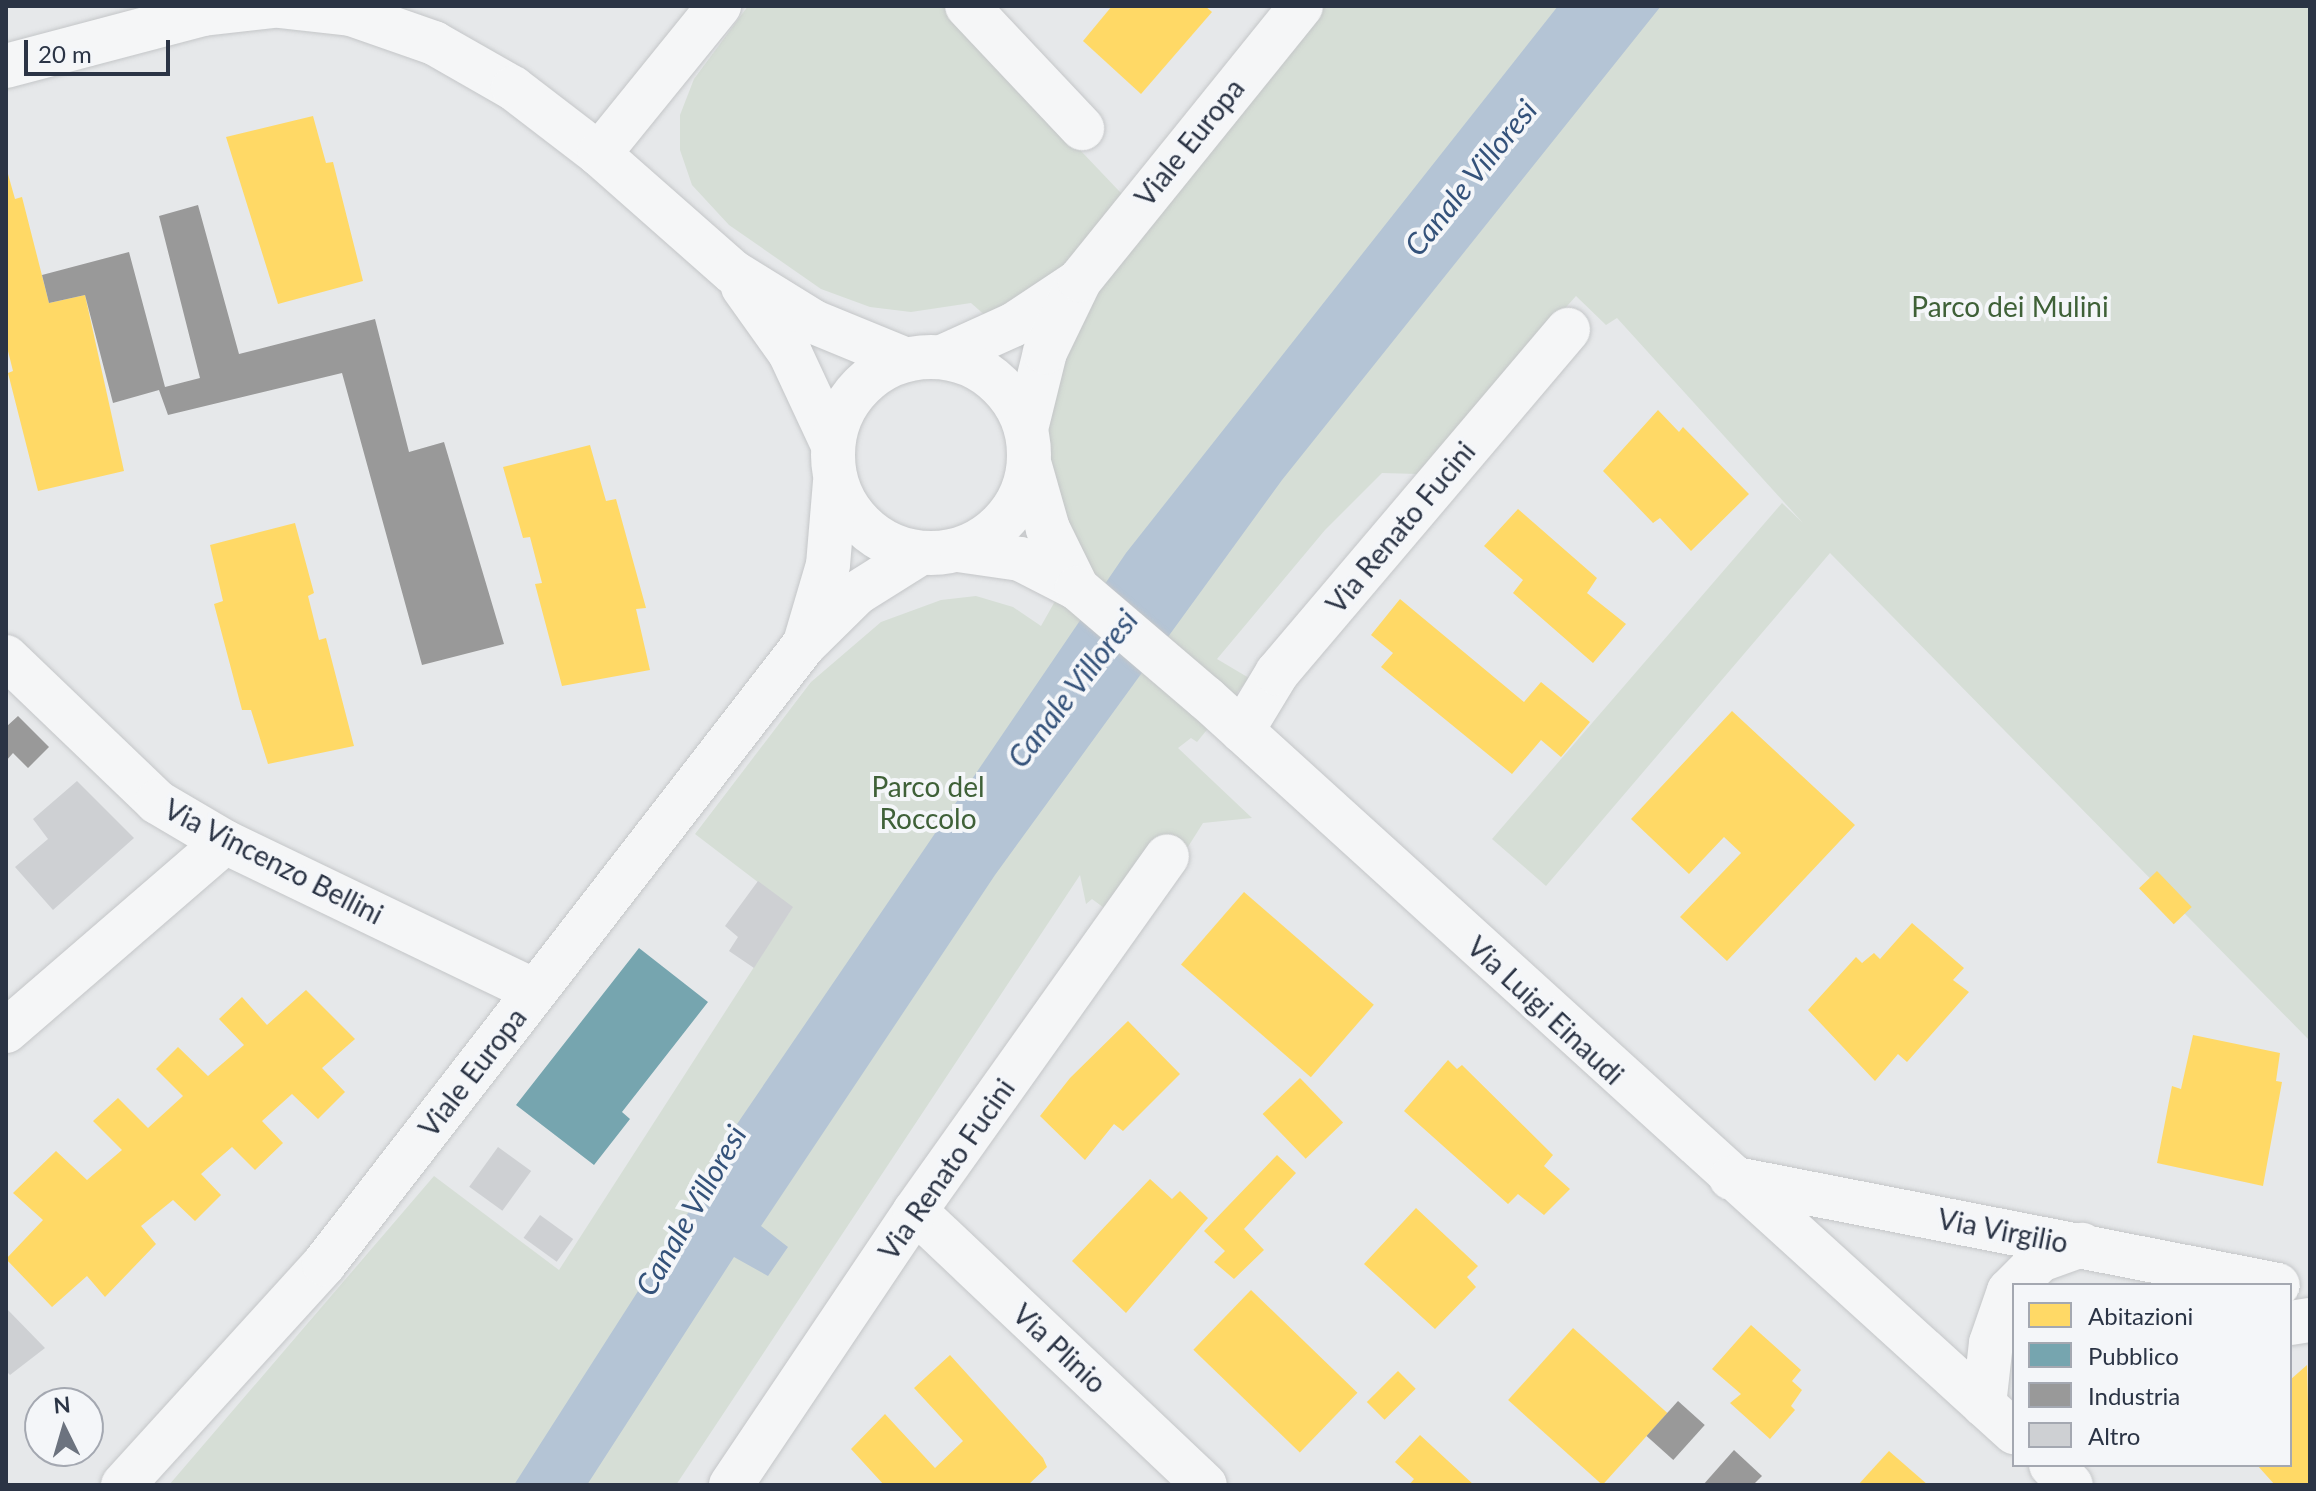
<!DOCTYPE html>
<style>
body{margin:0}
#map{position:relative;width:2316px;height:1491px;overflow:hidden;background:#e6e8ea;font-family:Lato,sans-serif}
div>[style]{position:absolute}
.green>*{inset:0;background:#d6ded6}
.water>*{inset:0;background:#b4c4d5}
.homes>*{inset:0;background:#ffd966;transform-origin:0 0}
.public>*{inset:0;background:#76a5af}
.industry>*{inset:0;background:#999;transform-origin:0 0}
.building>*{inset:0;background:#ced0d3;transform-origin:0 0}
.roads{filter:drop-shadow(0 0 2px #c4c6c8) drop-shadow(0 0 2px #c4c6c8)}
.minor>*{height:44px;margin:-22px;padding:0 22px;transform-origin:22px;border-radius:22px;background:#f5f6f7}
.tertiary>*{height:44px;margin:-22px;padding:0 22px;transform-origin:22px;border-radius:22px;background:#f5f6f7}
.tertiary>.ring{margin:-22px;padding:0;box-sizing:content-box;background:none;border:44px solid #f5f6f7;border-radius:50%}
span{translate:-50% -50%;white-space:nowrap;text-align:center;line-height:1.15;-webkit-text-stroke:8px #f4f6f9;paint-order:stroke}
.street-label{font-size:28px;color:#2b3445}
.park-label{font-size:28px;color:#3f6138}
.water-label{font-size:30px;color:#34527a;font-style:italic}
.frame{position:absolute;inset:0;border:8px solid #2b3445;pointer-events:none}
.legend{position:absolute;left:2012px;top:1283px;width:280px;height:184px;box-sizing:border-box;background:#f4f6f9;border:2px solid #a4a8b1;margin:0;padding:10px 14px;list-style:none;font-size:24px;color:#2b3445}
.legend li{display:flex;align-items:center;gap:16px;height:40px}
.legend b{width:40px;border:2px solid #a4a8b1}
.north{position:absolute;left:24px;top:1387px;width:80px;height:80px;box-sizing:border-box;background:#f4f6f9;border:2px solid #a4a8b1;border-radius:50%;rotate:355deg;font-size:22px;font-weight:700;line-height:32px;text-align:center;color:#2b3445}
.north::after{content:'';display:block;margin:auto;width:28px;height:36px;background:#6c737f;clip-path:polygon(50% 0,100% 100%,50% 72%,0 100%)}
.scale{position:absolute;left:24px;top:40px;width:146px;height:36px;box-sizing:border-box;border:4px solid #2b3445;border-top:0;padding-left:10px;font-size:24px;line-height:28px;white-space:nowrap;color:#2b3445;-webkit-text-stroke:6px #f4f6f9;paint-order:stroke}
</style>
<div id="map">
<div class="green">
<div style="clip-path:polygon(748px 6px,943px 6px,1140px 213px,1281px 6px,2310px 6px,2310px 1041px,1830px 553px,1546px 886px,1492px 839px,1782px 503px,1803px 523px,1617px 318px,1606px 325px,1576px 296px,1418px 474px,1382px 473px,1325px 530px,1217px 659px,1249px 678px,1197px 742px,1191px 738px,1178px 748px,1252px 818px,1203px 823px,1135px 931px,1092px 899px,1086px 904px,1080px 875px,676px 1485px,169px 1485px,434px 1176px,559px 1270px,792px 908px,695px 834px,811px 682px,881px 622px,941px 600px,976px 596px,1013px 607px,1041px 626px,1071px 573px,1013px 469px,1011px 425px,1029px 354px,971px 303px,911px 312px,870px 307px,821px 289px,729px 225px,692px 185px,680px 150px,680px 115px,694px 79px)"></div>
</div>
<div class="water">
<div style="clip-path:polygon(1558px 6px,1661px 6px,1282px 480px,995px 875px,761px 1226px,788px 1247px,768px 1276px,734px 1257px,587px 1485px,514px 1485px,695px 1202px,688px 1196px,1126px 553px)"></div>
</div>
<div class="homes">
<div style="clip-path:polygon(1112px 6px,1205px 6px,1212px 12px,1141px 94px,1083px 41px)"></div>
<div style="clip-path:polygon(313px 116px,326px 163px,333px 162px,363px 281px,278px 304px,226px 137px)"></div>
<div style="clip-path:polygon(6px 167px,15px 199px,22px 197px,49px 303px,85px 295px,124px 471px,38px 491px,8px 373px,13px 371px,6px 343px)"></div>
<div style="clip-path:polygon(1658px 410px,1679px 432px,1683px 427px,1749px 494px,1691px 551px,1660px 518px,1653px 523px,1603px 471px)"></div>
<div style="clip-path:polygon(590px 445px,606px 501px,616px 499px,646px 608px,636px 609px,650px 670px,562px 686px,535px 584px,542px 583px,530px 537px,523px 538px,503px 467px)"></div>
<div style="clip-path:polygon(1518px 509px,1597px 578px,1587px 593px,1626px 624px,1593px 663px,1513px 593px,1523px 580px,1484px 546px)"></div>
<div style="clip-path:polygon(295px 523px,314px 593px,308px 596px,319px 640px,326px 638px,354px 746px,268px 764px,251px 710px,242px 710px,214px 604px,223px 601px,210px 545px)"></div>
<div style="clip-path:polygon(1400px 599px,1524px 702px,1541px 682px,1590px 722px,1561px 757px,1541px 740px,1512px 774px,1381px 667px,1393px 653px,1371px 635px)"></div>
<div style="clip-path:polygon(1732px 711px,1855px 825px,1727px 961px,1680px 917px,1741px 853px,1724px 837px,1689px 874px,1631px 819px)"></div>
<div style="left:2157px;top:871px;width:50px;height:25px;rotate:46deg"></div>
<div style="left:1244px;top:892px;width:172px;height:96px;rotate:41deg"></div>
<div style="clip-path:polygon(1912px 923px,1964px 968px,1953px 980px,1969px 992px,1907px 1062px,1898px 1054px,1875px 1081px,1808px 1010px,1856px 957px,1862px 963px,1874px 953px,1880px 959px)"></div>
<div style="clip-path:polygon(306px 990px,355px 1039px,322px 1068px,345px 1092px,318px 1119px,292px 1094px,262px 1121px,283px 1143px,255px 1170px,232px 1147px,201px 1174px,221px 1195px,195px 1221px,173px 1200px,141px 1226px,156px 1244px,105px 1297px,87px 1276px,52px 1307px,6px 1259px,43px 1220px,13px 1193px,56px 1151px,87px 1180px,122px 1150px,93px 1121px,118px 1098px,148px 1128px,183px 1096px,156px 1069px,178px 1047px,208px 1076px,244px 1045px,219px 1019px,242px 997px,267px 1025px)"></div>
<div style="clip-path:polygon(1128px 1021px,1180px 1074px,1123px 1131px,1114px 1124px,1085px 1160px,1040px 1116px,1070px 1078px)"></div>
<div style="clip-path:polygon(2193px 1035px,2280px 1053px,2276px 1081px,2282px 1082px,2263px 1186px,2157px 1163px,2172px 1086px,2181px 1089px)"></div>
<div style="clip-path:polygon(1448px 1060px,1457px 1069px,1462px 1065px,1553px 1155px,1544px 1166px,1570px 1189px,1544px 1215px,1518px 1194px,1508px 1204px,1404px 1111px)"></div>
<div style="left:1300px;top:1078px;width:62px;height:52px;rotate:46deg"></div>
<div style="clip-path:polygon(1277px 1155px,1296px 1173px,1244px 1229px,1264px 1250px,1234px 1279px,1214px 1262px,1225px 1251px,1204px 1231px)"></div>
<div style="clip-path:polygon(1150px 1179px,1172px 1199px,1180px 1191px,1208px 1218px,1126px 1313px,1072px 1261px)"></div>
<div style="clip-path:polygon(1416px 1208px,1478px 1266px,1467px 1277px,1476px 1287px,1435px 1329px,1364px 1264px)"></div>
<div style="left:1251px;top:1290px;width:148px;height:83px;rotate:44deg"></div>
<div style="clip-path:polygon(1751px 1325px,1801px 1370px,1792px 1381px,1802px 1390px,1791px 1406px,1795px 1410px,1770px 1439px,1730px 1403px,1741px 1394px,1712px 1369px)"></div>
<div style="left:1573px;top:1328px;width:127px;height:97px;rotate:42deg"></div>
<div style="clip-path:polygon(950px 1355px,1043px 1458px,1047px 1467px,1028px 1485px,884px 1485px,851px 1449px,885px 1414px,935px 1468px,963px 1441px,914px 1388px)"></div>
<div style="clip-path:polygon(2307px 1365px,2310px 1485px,2275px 1485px,2257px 1465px,2290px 1465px,2290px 1380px)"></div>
<div style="left:1398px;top:1371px;width:25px;height:44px;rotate:45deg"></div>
<div style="clip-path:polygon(1420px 1435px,1474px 1485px,1409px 1485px,1414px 1479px,1395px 1462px)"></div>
<div style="clip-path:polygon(1889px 1451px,1928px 1485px,1858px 1485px)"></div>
</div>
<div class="public">
<div style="clip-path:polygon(639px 948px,708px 1002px,622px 1112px,630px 1119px,594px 1165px,516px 1105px)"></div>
</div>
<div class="industry">
<div style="clip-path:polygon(198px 205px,239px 354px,375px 319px,409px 452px,444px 442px,504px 644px,422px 665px,342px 373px,168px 415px,159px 390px,113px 403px,85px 295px,49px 303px,42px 275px,129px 252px,165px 387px,200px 378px,159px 216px)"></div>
<div style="clip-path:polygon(18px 716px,49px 747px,28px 768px,13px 753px,6px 761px,6px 727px)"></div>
<div style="left:1678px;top:1401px;width:36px;height:47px;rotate:42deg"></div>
<div style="clip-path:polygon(1734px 1450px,1762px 1476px,1753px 1485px,1703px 1485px)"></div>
</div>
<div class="building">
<div style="clip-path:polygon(77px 781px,134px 838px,53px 910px,15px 867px,48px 839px,33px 819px)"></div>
<div style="clip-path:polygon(758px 881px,793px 907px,754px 968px,729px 951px,738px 937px,725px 926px)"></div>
<div style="left:498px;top:1147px;width:41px;height:49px;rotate:36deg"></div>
<div style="left:540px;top:1215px;width:41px;height:28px;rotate:36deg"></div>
<div style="clip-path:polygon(6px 1308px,45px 1348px,10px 1375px,6px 1371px)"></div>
</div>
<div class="roads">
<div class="minor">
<div style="left:279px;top:6px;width:72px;rotate:6.3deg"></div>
<div style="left:351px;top:14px;width:88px;rotate:19.3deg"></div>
<div style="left:434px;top:43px;width:91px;rotate:29.7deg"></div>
<div style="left:513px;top:88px;width:108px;rotate:37.5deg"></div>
<div style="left:599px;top:154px;width:179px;rotate:41.4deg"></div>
<div style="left:733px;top:272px;width:95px;rotate:31.7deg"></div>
<div style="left:814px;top:322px;width:97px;rotate:22.3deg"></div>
<div style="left:967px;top:6px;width:168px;rotate:46.7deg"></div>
<div style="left:6px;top:66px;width:204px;rotate:-14.8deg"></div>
<div style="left:203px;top:14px;width:69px;rotate:-6.6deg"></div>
<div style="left:599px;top:154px;width:191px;rotate:-51deg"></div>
<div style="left:743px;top:287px;width:81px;rotate:54.5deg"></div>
<div style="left:790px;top:353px;width:99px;rotate:65deg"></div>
<div style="left:1030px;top:466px;width:66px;rotate:74.1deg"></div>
<div style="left:1048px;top:529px;width:66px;rotate:63.8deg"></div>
<div style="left:958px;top:550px;width:63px;rotate:8.3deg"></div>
<div style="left:1020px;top:559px;width:64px;rotate:27deg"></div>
<div style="left:1077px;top:588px;width:170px;rotate:40.5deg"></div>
<div style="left:1206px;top:698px;width:1092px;rotate:42.25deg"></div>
<div style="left:6px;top:657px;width:209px;rotate:43.8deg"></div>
<div style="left:157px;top:802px;width:79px;rotate:30.5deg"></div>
<div style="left:225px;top:842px;width:344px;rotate:25.7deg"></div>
<div style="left:1242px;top:731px;width:68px;rotate:-58.9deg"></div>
<div style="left:1277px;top:673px;width:450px;rotate:-49.7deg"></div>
<div style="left:6px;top:1031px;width:289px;rotate:-40.8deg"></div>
<div style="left:1731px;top:1178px;width:557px;rotate:11.07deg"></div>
<div style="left:915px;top:1211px;width:399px;rotate:43.4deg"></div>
<div style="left:2290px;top:1323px;width:20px;rotate:-9deg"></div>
<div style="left:1984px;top:1405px;width:62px;rotate:-83.6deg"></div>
<div style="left:1991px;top:1343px;width:55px;rotate:-70.9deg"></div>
<div style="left:2009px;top:1291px;width:44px;rotate:-45deg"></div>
<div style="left:2040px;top:1260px;width:45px;rotate:-19.7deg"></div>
<div style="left:2051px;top:1465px;width:28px;rotate:45deg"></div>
<div style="left:731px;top:1485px;width:330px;rotate:-56.1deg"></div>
<div style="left:915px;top:1211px;width:435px;rotate:-54.6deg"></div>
</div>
<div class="tertiary">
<div style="left:942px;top:357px;width:78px;rotate:-24.3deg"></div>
<div style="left:1013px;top:325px;width:78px;rotate:-33.5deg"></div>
<div class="ring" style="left:833px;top:357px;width:152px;height:152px"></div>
<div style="left:1026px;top:429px;width:79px;rotate:-76.1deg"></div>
<div style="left:1045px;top:352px;width:80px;rotate:-64.1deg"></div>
<div style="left:1080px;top:280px;width:352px;rotate:-51.1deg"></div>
<div style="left:805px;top:643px;width:81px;rotate:-73.6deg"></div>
<div style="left:828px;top:565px;width:83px;rotate:-85.2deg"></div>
<div style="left:123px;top:1485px;width:299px;rotate:-47.7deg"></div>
<div style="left:324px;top:1264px;width:783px;rotate:-52.21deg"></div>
<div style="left:804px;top:645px;width:74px;rotate:-44.5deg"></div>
<div style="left:857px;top:593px;width:73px;rotate:-32.2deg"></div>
</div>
</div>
<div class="street-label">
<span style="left:1189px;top:142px;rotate:-51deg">Viale Europa</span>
<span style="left:1400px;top:527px;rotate:-50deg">Via Renato Fucini</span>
<span style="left:274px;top:861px;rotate:27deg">Via Vincenzo Bellini</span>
<span style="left:1546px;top:1010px;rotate:43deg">Via Luigi Einaudi</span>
<span style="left:472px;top:1072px;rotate:-52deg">Viale Europa</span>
<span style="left:946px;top:1169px;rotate:-55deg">Via Renato Fucini</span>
<span style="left:2003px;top:1230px;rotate:11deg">Via Virgilio</span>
<span style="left:1060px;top:1348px;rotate:43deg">Via Plinio</span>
</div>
<div class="park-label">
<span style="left:2010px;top:306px">Parco dei Mulini</span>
<span style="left:928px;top:802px">Parco del<br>Roccolo</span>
</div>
<div class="water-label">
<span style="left:1470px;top:177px;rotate:-51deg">Canale Villoresi</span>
<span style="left:1072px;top:688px;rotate:-52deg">Canale Villoresi</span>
<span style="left:690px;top:1210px;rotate:-60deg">Canale Villoresi</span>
</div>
<div class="frame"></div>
<ul class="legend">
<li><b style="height:22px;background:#ffd966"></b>Abitazioni</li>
<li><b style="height:22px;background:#76a5af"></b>Pubblico</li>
<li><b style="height:22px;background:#999"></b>Industria</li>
<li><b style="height:22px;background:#ced0d3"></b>Altro</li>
</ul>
<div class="north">N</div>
<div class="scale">20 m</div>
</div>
